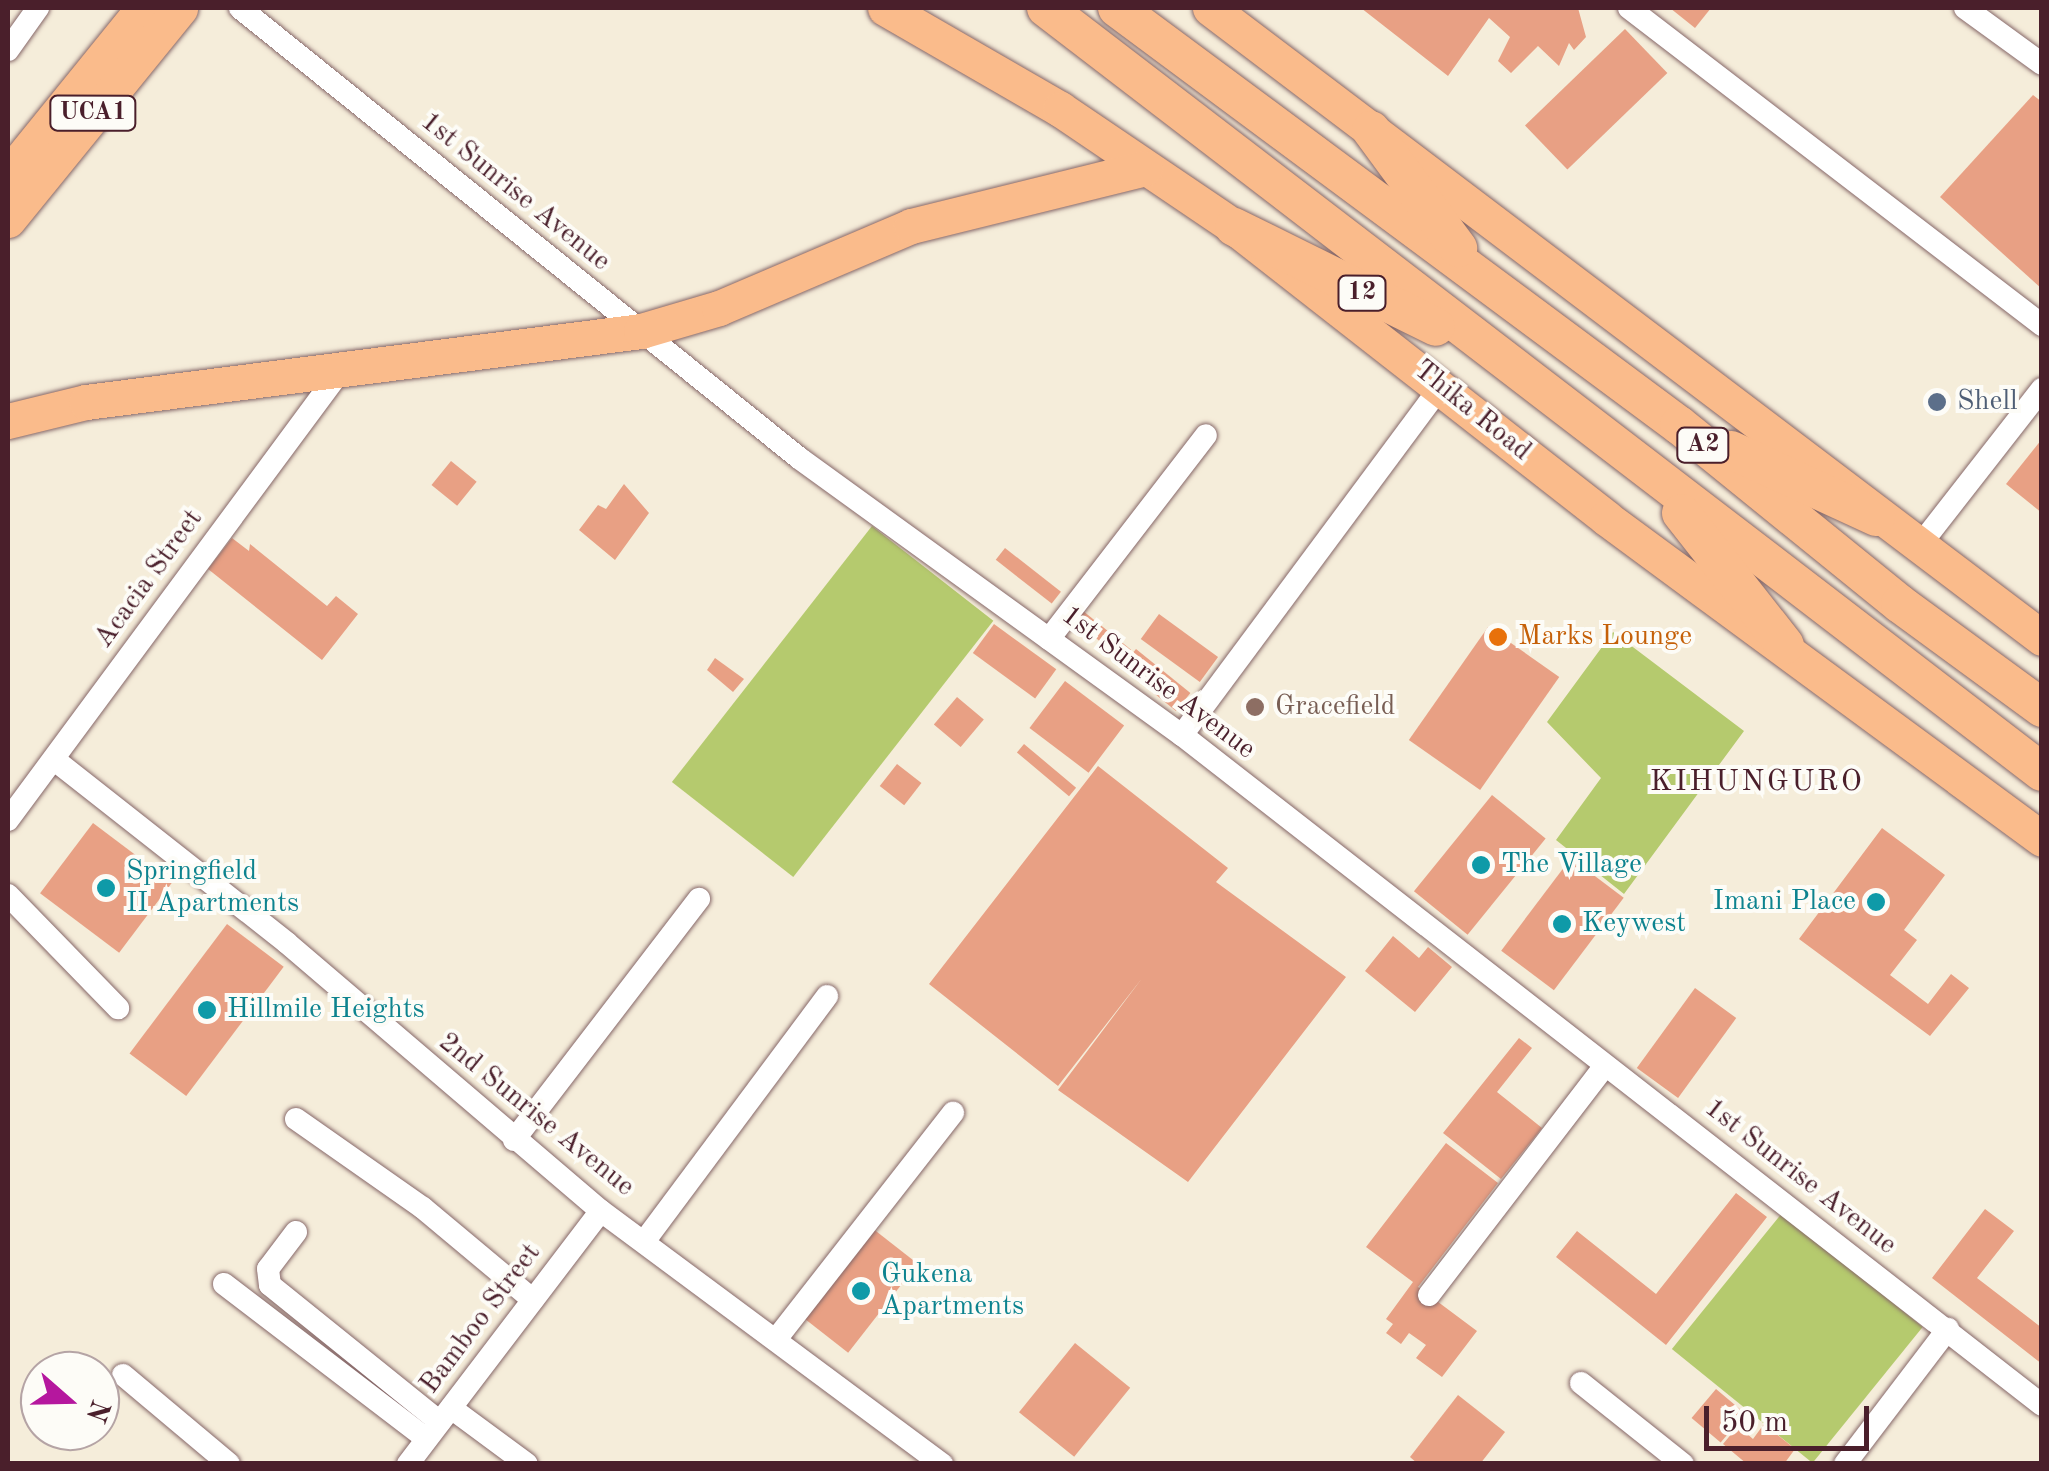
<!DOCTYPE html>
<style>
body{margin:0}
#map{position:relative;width:2049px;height:1471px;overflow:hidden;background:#f5edda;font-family:"Old Standard TT",serif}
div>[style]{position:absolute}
.green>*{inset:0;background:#b5ca6e;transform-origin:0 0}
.building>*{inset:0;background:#e8a084;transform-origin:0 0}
.roads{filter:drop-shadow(0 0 2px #866768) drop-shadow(0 0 2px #866768)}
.minor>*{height:22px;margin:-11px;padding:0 11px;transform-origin:11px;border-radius:11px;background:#fff}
.primary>*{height:35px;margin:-17.5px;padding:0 17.5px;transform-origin:17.5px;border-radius:17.5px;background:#fabb8b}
.trunk>*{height:38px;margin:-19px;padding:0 19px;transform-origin:19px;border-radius:19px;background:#fabb8b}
.dots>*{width:28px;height:28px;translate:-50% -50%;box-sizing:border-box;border:5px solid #fdfcf7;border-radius:50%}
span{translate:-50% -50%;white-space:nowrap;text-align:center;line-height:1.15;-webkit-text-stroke:8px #fdfcf7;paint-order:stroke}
.shield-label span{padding:2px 8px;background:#fdfcf7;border:2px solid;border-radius:8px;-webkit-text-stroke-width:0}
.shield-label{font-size:25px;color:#4a1f2b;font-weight:700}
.street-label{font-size:28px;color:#4a1f2b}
.service-label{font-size:28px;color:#4e5e75}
.left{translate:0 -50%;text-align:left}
.food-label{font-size:28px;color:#c56008}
.education-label{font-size:28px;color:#785e54}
.culture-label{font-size:28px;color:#0d838f}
.right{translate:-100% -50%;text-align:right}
.neighbourhood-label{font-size:30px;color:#4a1f2b;letter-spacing:2.5px}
.frame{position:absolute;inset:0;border:10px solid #4a1f2b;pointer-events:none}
.north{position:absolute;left:20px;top:1351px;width:100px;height:100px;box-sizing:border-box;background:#fdfcf7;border:2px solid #b5a4a5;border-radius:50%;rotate:110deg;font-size:28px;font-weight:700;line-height:40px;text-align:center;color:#4a1f2b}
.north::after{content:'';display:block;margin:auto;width:35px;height:45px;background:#b5179e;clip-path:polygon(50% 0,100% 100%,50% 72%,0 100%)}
.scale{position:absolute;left:1704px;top:1406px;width:165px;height:45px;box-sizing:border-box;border:5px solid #4a1f2b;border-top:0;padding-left:12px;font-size:30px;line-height:35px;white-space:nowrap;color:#4a1f2b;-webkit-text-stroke:8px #fdfcf7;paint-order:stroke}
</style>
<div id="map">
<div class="green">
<div style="left:872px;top:526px;width:154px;height:325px;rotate:38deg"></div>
<div style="clip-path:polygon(1613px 632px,1744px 731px,1624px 894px,1556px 840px,1601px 778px,1547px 722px)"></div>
<div style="left:1782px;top:1213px;width:181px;height:175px;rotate:39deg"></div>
</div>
<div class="building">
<div style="clip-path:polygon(1361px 8px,1578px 8px,1586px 37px,1574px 50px,1569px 43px,1559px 66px,1538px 46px,1511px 73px,1498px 61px,1510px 37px,1489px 18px,1448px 76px)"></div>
<div style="clip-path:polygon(1670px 8px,1711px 8px,1695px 28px)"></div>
<div style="left:1625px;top:29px;width:61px;height:139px;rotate:46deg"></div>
<div style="clip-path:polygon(2033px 95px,2042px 102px,2042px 289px,1940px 197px)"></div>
<div style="clip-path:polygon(2042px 439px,2042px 513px,2006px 484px)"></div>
<div style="left:451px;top:461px;width:33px;height:31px;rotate:39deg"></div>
<div style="clip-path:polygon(624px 484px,649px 513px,615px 560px,579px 530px,598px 505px,606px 509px)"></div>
<div style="clip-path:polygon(232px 538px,249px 551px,250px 544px,327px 606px,336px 596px,358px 614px,322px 660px,208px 569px)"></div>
<div style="left:1005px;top:548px;width:71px;height:15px;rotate:38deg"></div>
<div style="left:1072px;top:602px;width:76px;height:13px;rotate:39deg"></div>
<div style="left:1159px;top:614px;width:73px;height:31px;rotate:36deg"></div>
<div style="left:994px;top:624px;width:77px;height:36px;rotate:36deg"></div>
<div style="left:1488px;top:627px;width:87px;height:138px;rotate:35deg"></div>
<div style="left:1136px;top:649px;width:70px;height:23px;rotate:39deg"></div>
<div style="clip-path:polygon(715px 658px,744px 679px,733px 692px,707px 670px)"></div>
<div style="left:1065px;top:681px;width:74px;height:59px;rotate:37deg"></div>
<div style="left:957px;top:697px;width:35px;height:36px;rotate:40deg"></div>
<div style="left:1024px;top:744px;width:68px;height:11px;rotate:40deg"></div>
<div style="left:897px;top:764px;width:31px;height:28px;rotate:38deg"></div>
<div style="clip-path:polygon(1098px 766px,1228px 868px,1216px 882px,1346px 977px,1188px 1182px,1058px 1090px,1143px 977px,1058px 1086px,929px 984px)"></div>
<div style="left:1492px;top:795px;width:69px;height:124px;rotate:39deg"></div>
<div style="left:93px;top:823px;width:99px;height:88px;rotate:37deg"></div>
<div style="clip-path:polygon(1882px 828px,1945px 875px,1904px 930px,1917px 940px,1890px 975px,1928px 1004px,1951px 974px,1969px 988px,1930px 1036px,1799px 939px)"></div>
<div style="left:1571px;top:858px;width:66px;height:116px;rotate:37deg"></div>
<div style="left:227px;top:924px;width:71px;height:162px;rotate:37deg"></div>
<div style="clip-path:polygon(1393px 936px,1419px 958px,1428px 947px,1452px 967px,1415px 1012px,1365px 971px)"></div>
<div style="left:1695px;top:988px;width:51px;height:99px;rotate:36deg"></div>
<div style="clip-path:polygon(1519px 1038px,1532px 1048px,1497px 1092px,1542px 1128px,1501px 1179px,1443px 1133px)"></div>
<div style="clip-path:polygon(1446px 1143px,1498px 1183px,1418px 1287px,1477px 1331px,1442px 1377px,1416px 1358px,1426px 1345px,1409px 1333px,1401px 1344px,1386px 1333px,1393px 1324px,1386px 1319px,1413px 1282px,1366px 1247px)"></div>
<div style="clip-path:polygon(1736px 1193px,1767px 1217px,1666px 1345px,1556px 1257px,1577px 1231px,1656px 1294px)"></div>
<div style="clip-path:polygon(1985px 1209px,2014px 1231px,1977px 1278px,2042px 1328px,2042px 1364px,1932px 1278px)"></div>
<div style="left:872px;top:1228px;width:58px;height:113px;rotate:38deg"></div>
<div style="left:1075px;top:1343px;width:71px;height:89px;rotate:39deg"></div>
<div style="left:1716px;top:1389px;width:38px;height:38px;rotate:40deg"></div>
<div style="clip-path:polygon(1458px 1395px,1505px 1432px,1480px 1464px,1418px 1464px,1410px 1457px)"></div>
<div style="clip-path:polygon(1764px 1424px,1795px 1449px,1784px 1464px,1747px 1464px,1723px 1444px,1738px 1426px,1753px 1439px)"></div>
</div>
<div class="roads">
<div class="minor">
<div style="left:240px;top:8px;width:718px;rotate:38.83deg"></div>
<div style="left:799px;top:458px;width:473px;rotate:35.9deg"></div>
<div style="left:1182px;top:735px;width:1090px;rotate:37.92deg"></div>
<div style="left:1629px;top:8px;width:521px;rotate:37.51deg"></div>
<div style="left:1965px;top:8px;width:95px;rotate:36deg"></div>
<div style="left:8px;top:50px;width:52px;rotate:-54.5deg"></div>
<div style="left:1920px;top:545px;width:198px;rotate:-52deg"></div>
<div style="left:1049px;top:639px;width:257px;rotate:-52.4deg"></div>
<div style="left:1182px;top:735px;width:435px;rotate:-53.4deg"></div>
<div style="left:56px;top:761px;width:294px;rotate:38.2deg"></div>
<div style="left:287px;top:943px;width:413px;rotate:40.5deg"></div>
<div style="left:601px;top:1211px;width:425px;rotate:36.6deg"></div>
<div style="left:8px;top:820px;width:555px;rotate:-53.5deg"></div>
<div style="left:8px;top:895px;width:158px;rotate:45.8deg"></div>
<div style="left:296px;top:1119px;width:155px;rotate:35deg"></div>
<div style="left:423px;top:1208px;width:143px;rotate:39.9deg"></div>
<div style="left:514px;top:1140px;width:304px;rotate:-52.5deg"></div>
<div style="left:296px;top:1232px;width:46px;rotate:127.1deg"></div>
<div style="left:268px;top:1269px;width:16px;rotate:83deg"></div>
<div style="left:270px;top:1285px;width:218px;rotate:38.9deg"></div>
<div style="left:646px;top:1239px;width:303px;rotate:-53.3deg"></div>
<div style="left:224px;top:1284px;width:255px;rotate:37.4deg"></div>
<div style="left:1429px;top:1295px;width:289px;rotate:-52.5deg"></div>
<div style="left:777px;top:1338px;width:286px;rotate:-52deg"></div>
<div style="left:123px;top:1375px;width:138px;rotate:40deg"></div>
<div style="left:1581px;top:1383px;width:130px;rotate:38.5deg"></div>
<div style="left:451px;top:1408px;width:94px;rotate:36.4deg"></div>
<div style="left:408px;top:1464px;width:318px;rotate:-52.7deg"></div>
<div style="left:1845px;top:1464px;width:170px;rotate:-52.7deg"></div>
</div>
<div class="primary">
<div style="left:885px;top:8px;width:202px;rotate:30deg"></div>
<div style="left:1060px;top:109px;width:210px;rotate:34.1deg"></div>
<div style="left:1234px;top:227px;width:472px;rotate:38deg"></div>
<div style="left:1606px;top:518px;width:541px;rotate:36.36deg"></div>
<div style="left:1210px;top:8px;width:1044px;rotate:37.13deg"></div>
<div style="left:8px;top:175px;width:215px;rotate:-51deg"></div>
<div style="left:8px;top:220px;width:273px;rotate:-50.9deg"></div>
<div style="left:8px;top:421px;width:80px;rotate:-13.7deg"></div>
<div style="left:86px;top:402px;width:560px;rotate:-7.29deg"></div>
<div style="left:641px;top:331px;width:81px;rotate:-16.4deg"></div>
<div style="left:719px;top:308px;width:209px;rotate:-23.1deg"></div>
<div style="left:911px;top:226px;width:241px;rotate:-13.9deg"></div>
</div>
<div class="trunk">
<div style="left:1046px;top:8px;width:1255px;rotate:37.49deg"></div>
<div style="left:1117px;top:8px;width:700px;rotate:36.58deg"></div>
<div style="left:1679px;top:425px;width:284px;rotate:39deg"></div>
<div style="left:1900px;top:604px;width:176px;rotate:36.2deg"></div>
<div style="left:1371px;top:130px;width:147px;rotate:53.6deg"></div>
<div style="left:1234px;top:227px;width:225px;rotate:26.3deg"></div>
<div style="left:1731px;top:450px;width:160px;rotate:24.8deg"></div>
<div style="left:1681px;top:513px;width:168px;rotate:51.8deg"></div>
</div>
</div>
<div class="dots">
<div style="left:1937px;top:402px;background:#5c6f8a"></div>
<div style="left:1498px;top:637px;background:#e8710a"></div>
<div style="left:1255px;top:707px;background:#8d6e63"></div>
<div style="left:1481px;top:865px;background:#0f9aa8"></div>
<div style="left:106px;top:888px;background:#0f9aa8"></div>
<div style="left:1876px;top:902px;background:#0f9aa8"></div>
<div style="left:1562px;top:924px;background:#0f9aa8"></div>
<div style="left:207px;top:1010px;background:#0f9aa8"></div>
<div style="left:861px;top:1291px;background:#0f9aa8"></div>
</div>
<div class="shield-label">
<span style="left:93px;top:113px">UCA1</span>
<span style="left:1362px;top:293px">12</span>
<span style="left:1703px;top:445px">A2</span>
</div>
<div class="street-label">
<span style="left:515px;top:192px;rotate:39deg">1st Sunrise Avenue</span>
<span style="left:1472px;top:411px;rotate:39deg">Thika Road</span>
<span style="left:149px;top:579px;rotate:-54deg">Acacia Street</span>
<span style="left:1158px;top:683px;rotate:37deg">1st Sunrise Avenue</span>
<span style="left:536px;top:1115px;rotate:39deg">2nd Sunrise Avenue</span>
<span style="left:1800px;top:1177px;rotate:38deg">1st Sunrise Avenue</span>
<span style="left:481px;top:1319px;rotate:-53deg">Bamboo Street</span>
</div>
<div class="service-label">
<span class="left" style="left:1957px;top:402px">Shell</span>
</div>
<div class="food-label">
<span class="left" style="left:1518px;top:637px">Marks Lounge</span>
</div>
<div class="education-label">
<span class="left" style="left:1275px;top:707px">Gracefield</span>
</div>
<div class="culture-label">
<span class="left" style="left:1501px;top:865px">The Village</span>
<span class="left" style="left:126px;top:888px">Springfield<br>II Apartments</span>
<span class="right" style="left:1856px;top:902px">Imani Place</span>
<span class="left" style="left:1582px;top:924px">Keywest</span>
<span class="left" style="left:227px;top:1010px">Hillmile Heights</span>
<span class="left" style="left:881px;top:1291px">Gukena<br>Apartments</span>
</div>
<div class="neighbourhood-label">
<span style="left:1757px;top:782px">KIHUNGURO</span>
</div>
<div class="frame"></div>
<div class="north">N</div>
<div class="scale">50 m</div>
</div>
